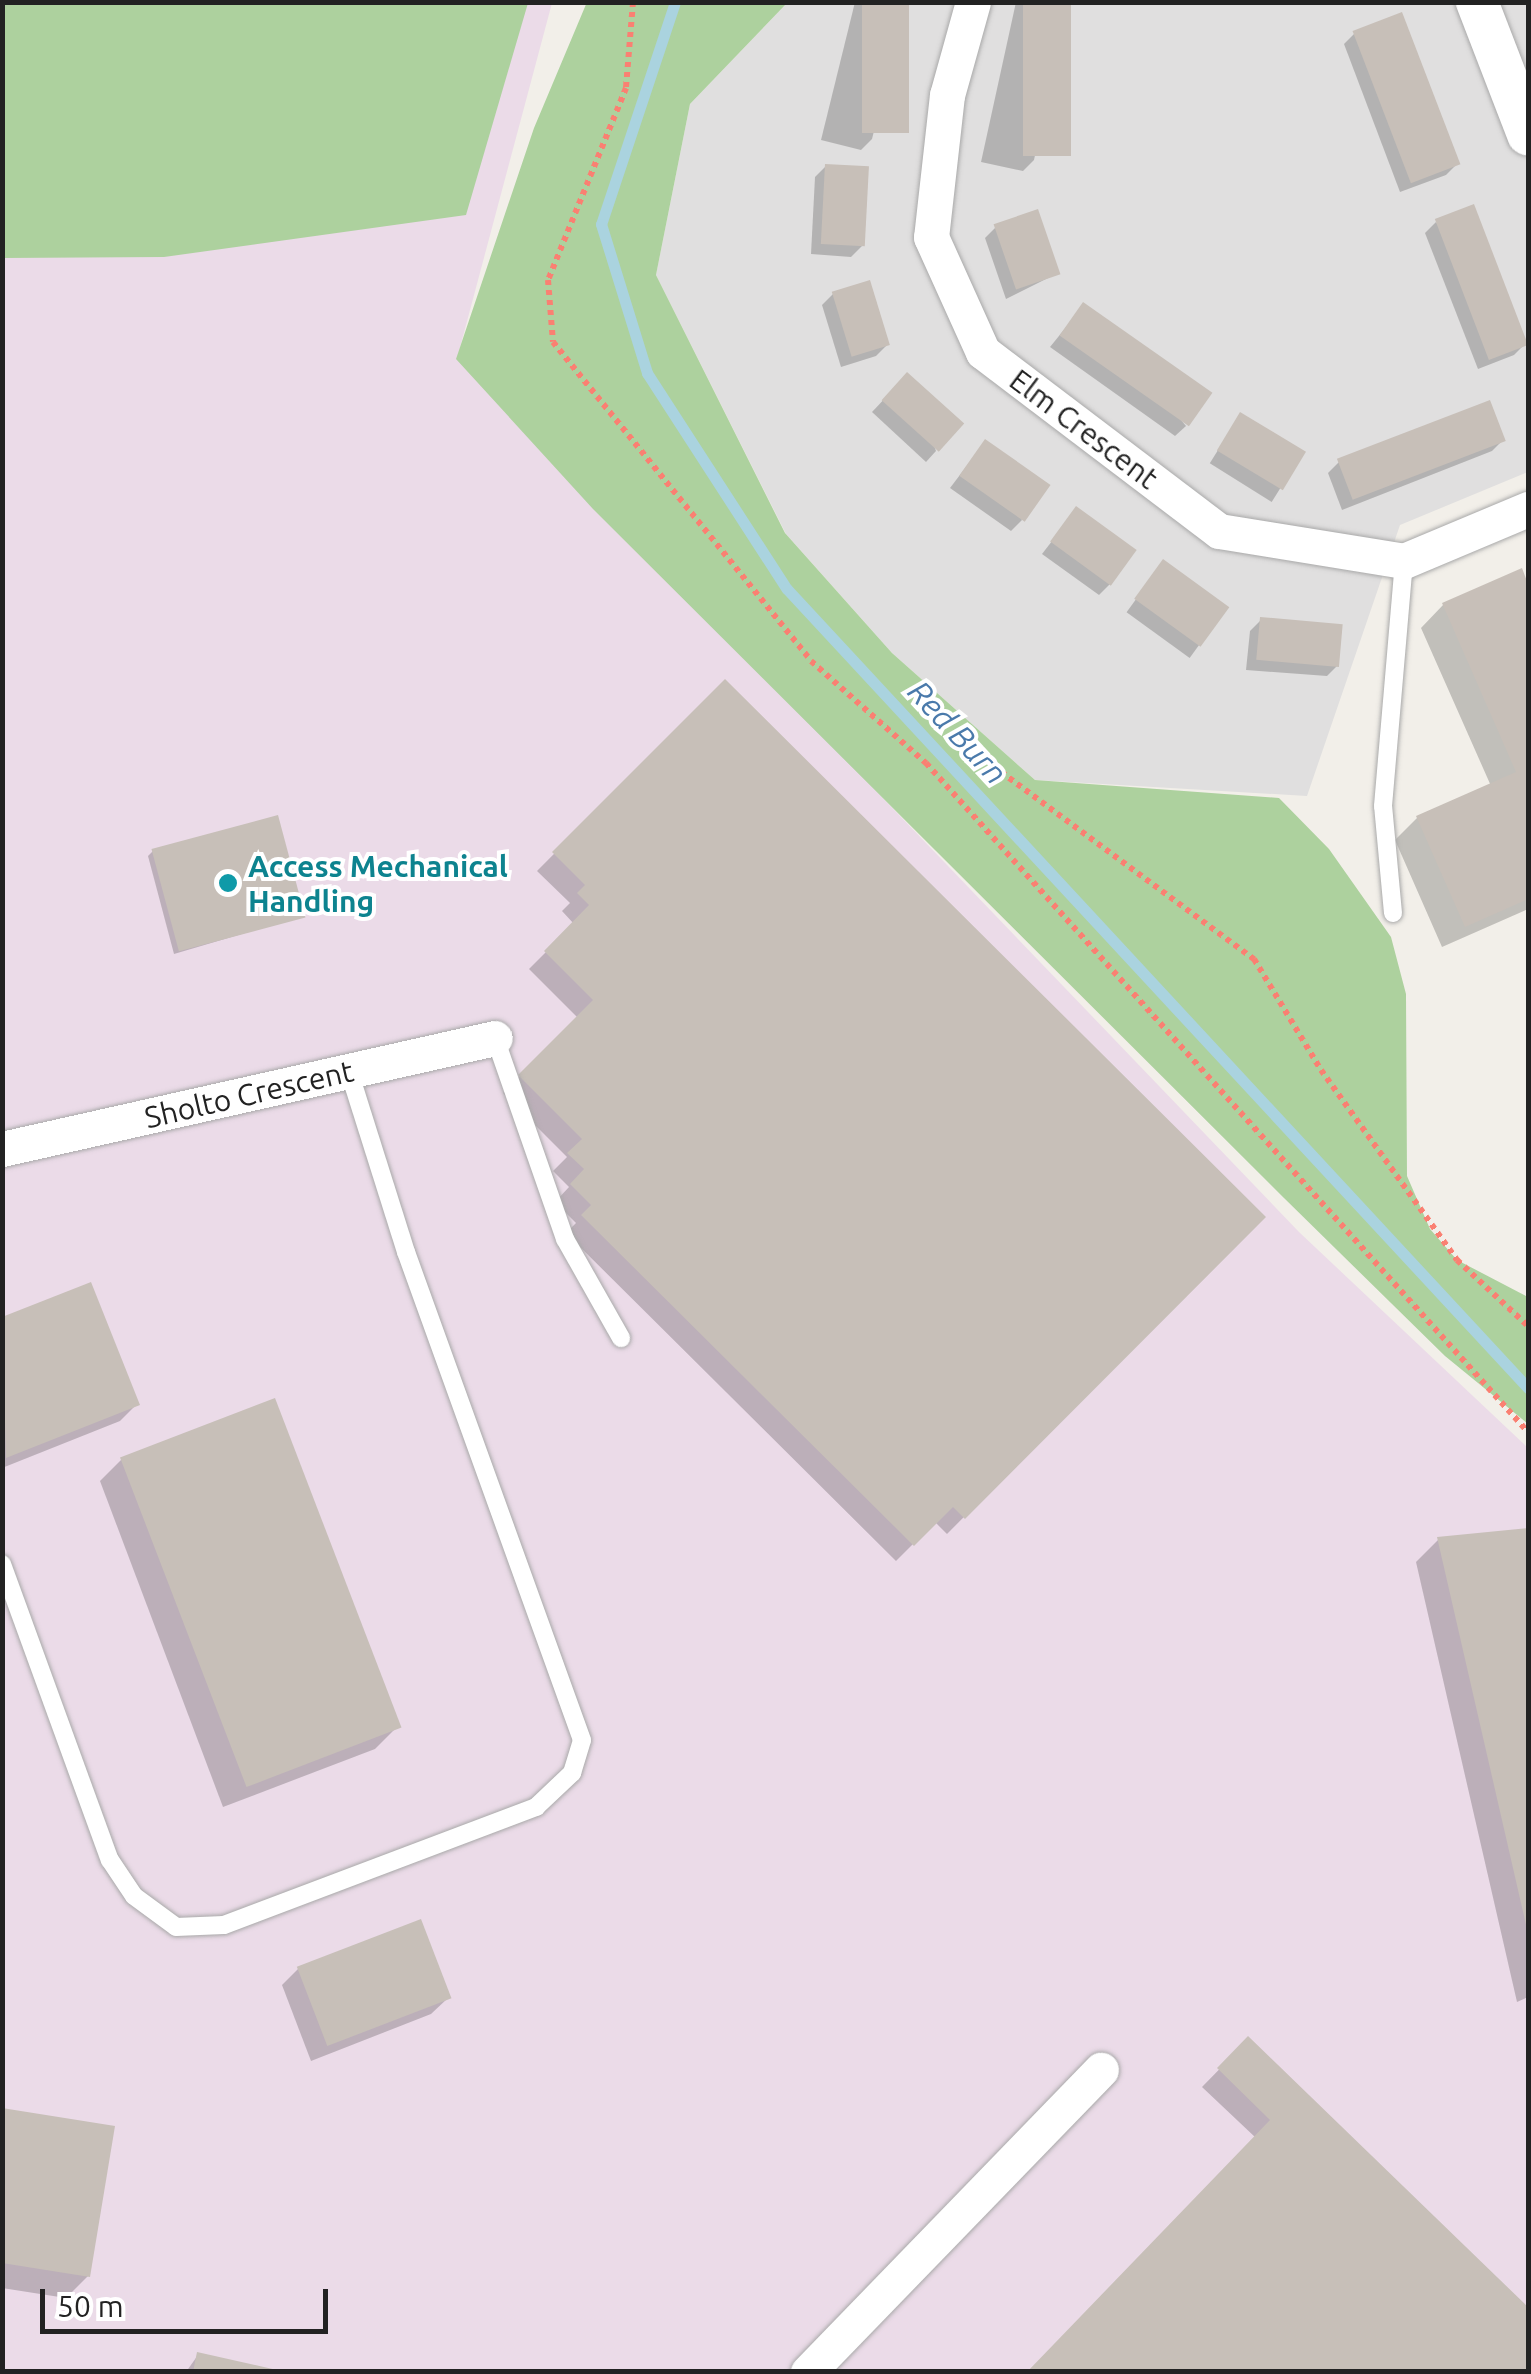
<!DOCTYPE html>
<style>
body{margin:0}
#map{position:relative;width:1531px;height:2374px;overflow:hidden;background:#f2efe9;font-family:Ubuntu,sans-serif}
div>[style]{position:absolute}
.residential>*{inset:0;background:#e0dfdf}
.industrial>*{inset:0;background:#ebdbe8}
.forest>*{inset:0;background:#add19e}
.shadow>*{inset:0;background:#0003;transform-origin:0 0}
.stream>*{height:11px;margin:-5.5px;padding:0 5.5px;transform-origin:5.5px;border-radius:5.5px;background:#aad3df}
.building>*{inset:0;background:#c7bfb8;transform-origin:0 0}
.path>*{height:6px;margin-top:-3px;transform-origin:0;background:repeating-linear-gradient(90deg,#fa8072 0 5px,transparent 0 10px)}
.roads{filter:drop-shadow(0 0 2px #a9a9a9) drop-shadow(0 0 2px #a9a9a9)}
.service>*{height:18px;margin:-9px;padding:0 9px;transform-origin:9px;border-radius:9px;background:#fff}
.minor>*{height:35px;margin:-17.5px;padding:0 17.5px;transform-origin:17.5px;border-radius:17.5px;background:#fff}
.tertiary>*{height:42px;margin:-21px;padding:0 21px;transform-origin:21px;border-radius:21px;background:#fff}
.dots>*{width:28px;height:28px;translate:-50% -50%;box-sizing:border-box;border:5px solid #fff;border-radius:50%}
span{translate:-50% -50%;white-space:nowrap;text-align:center;line-height:1.15;-webkit-text-stroke:8px #fff;paint-order:stroke}
.street-label{font-size:30px;color:#222}
.culture-label{font-size:30px;color:#0d838f;font-weight:700}
.left{translate:0 -50%;text-align:left}
.water-label{font-size:32px;color:#4a7aab;font-style:italic}
.frame{position:absolute;inset:0;border:5px solid #222;pointer-events:none}
.scale{position:absolute;left:40px;top:2289px;width:288px;height:45px;box-sizing:border-box;border:5px solid #222;border-top:0;padding-left:12px;font-size:30px;line-height:35px;white-space:nowrap;color:#222;-webkit-text-stroke:8px #fff;paint-order:stroke}
</style>
<div id="map">
<div class="residential">
<div style="clip-path:polygon(787px 3px,1528px 3px,1528px 472px,1400px 525px,1307px 796px,1035px 780px,892px 653px,786px 534px,656px 275px,690px 104px)"></div>
</div>
<div class="industrial">
<div style="clip-path:polygon(3px 3px,552px 3px,458px 355px,1299px 1232px,1528px 1448px,1528px 2371px,3px 2372px)"></div>
</div>
<div class="forest">
<div style="clip-path:polygon(587px 2px,787px 3px,690px 104px,656px 275px,785px 533px,892px 653px,1035px 780px,1279px 798px,1329px 849px,1391px 937px,1406px 994px,1407px 1176px,1430px 1229px,1457px 1260px,1528px 1297px,1528px 1424px,1445px 1356px,1284px 1198px,593px 509px,456px 359px,534px 128px)"></div>
<div style="clip-path:polygon(2px 3px,3px 2px,528px 3px,466px 215px,164px 257px,3px 258px)"></div>
</div>
<div class="shadow">
<div style="clip-path:polygon(855px 2px,906px 2px,872px 139px,861px 150px,821px 140px)"></div>
<div style="clip-path:polygon(1016px 2px,1068px 2px,1034px 160px,1023px 171px,981px 162px)"></div>
<div style="clip-path:polygon(1355px 33px,1457px 164px,1446px 175px,1400px 192px,1344px 44px)"></div>
<div style="clip-path:polygon(826px 166px,862px 246px,851px 257px,811px 254px,815px 177px)"></div>
<div style="clip-path:polygon(1436px 222px,1525px 344px,1514px 355px,1478px 369px,1425px 233px)"></div>
<div style="clip-path:polygon(996px 227px,1058px 273px,1006px 299px,985px 238px)"></div>
<div style="clip-path:polygon(833px 294px,887px 345px,876px 356px,841px 367px,822px 305px)"></div>
<div style="clip-path:polygon(1084px 305px,1186px 426px,1175px 436px,1050px 347px)"></div>
<div style="clip-path:polygon(907px 375px,936px 451px,926px 462px,872px 412px)"></div>
<div style="left:1240px;top:415px;width:73px;height:57px;rotate:32deg"></div>
<div style="clip-path:polygon(1503px 440px,1492px 451px,1342px 510px,1328px 473px,1339px 462px)"></div>
<div style="clip-path:polygon(985px 442px,1022px 520px,1011px 531px,950px 488px)"></div>
<div style="clip-path:polygon(1076px 510px,1110px 584px,1099px 595px,1042px 554px)"></div>
<div style="left:1163px;top:562px;width:78px;height:62px;rotate:36deg"></div>
<div style="clip-path:polygon(1520px 571px,1528px 590px,1528px 909px,1442px 947px,1395px 840px,1417px 818px,1491px 786px,1421px 628px,1443px 605px)"></div>
<div style="clip-path:polygon(1261px 620px,1338px 665px,1327px 676px,1246px 670px,1250px 631px)"></div>
<div style="clip-path:polygon(725px 682px,1262px 1217px,947px 1534px,935px 1522px,896px 1561px,566px 1233px,576px 1223px,555px 1202px,569px 1187px,553px 1171px,567px 1157px,503px 1093px,578px 1018px,529px 969px,574px 924px,562px 911px,570px 903px,537px 871px)"></div>
<div style="clip-path:polygon(153px 851px,303px 916px,174px 954px,148px 856px)"></div>
<div style="clip-path:polygon(2px 1319px,137px 1404px,120px 1421px,2px 1468px)"></div>
<div style="clip-path:polygon(122px 1459px,397px 1727px,375px 1749px,223px 1807px,100px 1481px)"></div>
<div style="clip-path:polygon(1528px 1530px,1528px 1997px,1517px 2002px,1416px 1562px,1438px 1540px)"></div>
<div style="clip-path:polygon(299px 1968px,448px 1998px,431px 2014px,311px 2061px,282px 1985px)"></div>
<div style="clip-path:polygon(1248px 2040px,1528px 2311px,1528px 2372px,1030px 2372px,1256px 2138px,1202px 2087px)"></div>
<div style="clip-path:polygon(2px 2111px,88px 2276px,66px 2298px,2px 2288px)"></div>
<div style="clip-path:polygon(198px 2355px,272px 2372px,186px 2372px)"></div>
</div>
<div class="stream">
<div style="left:675px;top:2px;width:234px;rotate:108.4deg"></div>
<div style="left:601px;top:224px;width:156px;rotate:72.8deg"></div>
<div style="left:647px;top:373px;width:257px;rotate:57.1deg"></div>
<div style="left:787px;top:589px;width:1090px;rotate:47.16deg"></div>
</div>
<div class="building">
<div style="left:862px;top:2px;width:47px;height:131px"></div>
<div style="left:1023px;top:2px;width:48px;height:154px"></div>
<div style="left:1402px;top:12px;width:163px;height:53px;rotate:69deg"></div>
<div style="left:825px;top:164px;width:44px;height:80px;rotate:3deg"></div>
<div style="left:1474px;top:204px;width:151px;height:42px;rotate:69deg"></div>
<div style="left:1038px;top:209px;width:69px;height:47px;rotate:71deg"></div>
<div style="left:870px;top:280px;width:68px;height:40px;rotate:73deg"></div>
<div style="left:1083px;top:302px;width:158px;height:41px;rotate:35deg"></div>
<div style="left:907px;top:372px;width:77px;height:38px;rotate:42deg"></div>
<div style="left:1490px;top:400px;width:44px;height:164px;rotate:69deg"></div>
<div style="left:1240px;top:412px;width:77px;height:45px;rotate:31deg"></div>
<div style="left:985px;top:439px;width:80px;height:45px;rotate:35deg"></div>
<div style="left:1076px;top:506px;width:75px;height:44px;rotate:36deg"></div>
<div style="left:1163px;top:559px;width:82px;height:49px;rotate:36deg"></div>
<div style="clip-path:polygon(1522px 568px,1528px 584px,1528px 899px,1465px 927px,1416px 816px,1516px 772px,1442px 603px)"></div>
<div style="left:1260px;top:617px;width:83px;height:43px;rotate:5deg"></div>
<div style="clip-path:polygon(725px 679px,1266px 1217px,965px 1519px,953px 1507px,914px 1546px,581px 1215px,591px 1205px,570px 1184px,584px 1169px,567px 1153px,582px 1139px,518px 1075px,593px 1000px,544px 951px,589px 905px,577px 893px,585px 885px,552px 852px)"></div>
<div style="left:278px;top:815px;width:106px;height:131px;rotate:75deg"></div>
<div style="clip-path:polygon(91px 1282px,140px 1405px,6px 1458px,2px 1317px)"></div>
<div style="left:275px;top:1398px;width:353px;height:166px;rotate:69deg"></div>
<div style="clip-path:polygon(1528px 1528px,1528px 1928px,1527px 1929px,1437px 1537px)"></div>
<div style="left:421px;top:1919px;width:85px;height:133px;rotate:69deg"></div>
<div style="clip-path:polygon(1248px 2036px,1528px 2307px,1528px 2372px,1027px 2372px,1270px 2120px,1217px 2068px)"></div>
<div style="clip-path:polygon(2px 2108px,115px 2126px,90px 2277px,2px 2263px)"></div>
<div style="clip-path:polygon(197px 2352px,277px 2370px,276px 2372px,193px 2372px)"></div>
</div>
<div class="path">
<div style="left:633px;top:2px;width:86px;rotate:94.7deg"></div>
<div style="left:626px;top:88px;width:207px;rotate:112.1deg"></div>
<div style="left:548px;top:280px;width:62px;rotate:85.4deg"></div>
<div style="left:553px;top:342px;width:410px;rotate:51deg"></div>
<div style="left:811px;top:661px;width:154px;rotate:41.6deg"></div>
<div style="left:926px;top:763px;width:900px;rotate:48.02deg"></div>
<div style="left:993px;top:766px;width:325px;rotate:36.5deg"></div>
<div style="left:1254px;top:959px;width:130px;rotate:58.9deg"></div>
<div style="left:1321px;top:1070px;width:234px;rotate:54.4deg"></div>
<div style="left:1457px;top:1260px;width:97px;rotate:42.9deg"></div>
</div>
<div class="roads">
<div class="service">
<div style="left:1393px;top:913px;width:107px;rotate:-95.3deg"></div>
<div style="left:1383px;top:806px;width:246px;rotate:-85.1deg"></div>
<div style="left:495px;top:1038px;width:213px;rotate:70.8deg"></div>
<div style="left:565px;top:1239px;width:114px;rotate:60.5deg"></div>
<div style="left:2px;top:1564px;width:315px;rotate:70deg"></div>
<div style="left:110px;top:1860px;width:43px;rotate:56.3deg"></div>
<div style="left:134px;top:1896px;width:52px;rotate:36.4deg"></div>
<div style="left:176px;top:1927px;width:48px;rotate:-2.4deg"></div>
<div style="left:224px;top:1925px;width:334px;rotate:-20.7deg"></div>
<div style="left:536px;top:1807px;width:50px;rotate:-43.4deg"></div>
<div style="left:572px;top:1773px;width:34px;rotate:-73deg"></div>
<div style="left:582px;top:1740px;width:519px;rotate:-109.83deg"></div>
<div style="left:406px;top:1252px;width:190px;rotate:-107.5deg"></div>
</div>
<div class="minor">
<div style="left:973px;top:2px;width:97px;rotate:105.6deg"></div>
<div style="left:947px;top:95px;width:143px;rotate:96.4deg"></div>
<div style="left:931px;top:237px;width:126px;rotate:65.7deg"></div>
<div style="left:983px;top:352px;width:296px;rotate:37.2deg"></div>
<div style="left:1219px;top:531px;width:187px;rotate:9.2deg"></div>
<div style="left:1404px;top:561px;width:134px;rotate:-22.8deg"></div>
<div style="left:2px;top:1149px;width:505px;rotate:-12.69deg"></div>
<div style="left:808px;top:2372px;width:421px;rotate:-45.9deg"></div>
</div>
<div class="tertiary">
<div style="left:1477px;top:2px;width:142px;rotate:68.9deg"></div>
</div>
</div>
<div class="dots">
<div style="left:228px;top:883px;background:#0f9aa8"></div>
</div>
<div class="street-label">
<span style="left:1084px;top:429px;rotate:37deg">Elm Crescent</span>
<span style="left:249px;top:1094px;rotate:-13deg">Sholto Crescent</span>
</div>
<div class="culture-label">
<span class="left" style="left:248px;top:883px">Access Mechanical<br>Handling</span>
</div>
<div class="water-label">
<span style="left:958px;top:732px;rotate:47deg">Red Burn</span>
</div>
<div class="frame"></div>
<div class="scale">50 m</div>
</div>
